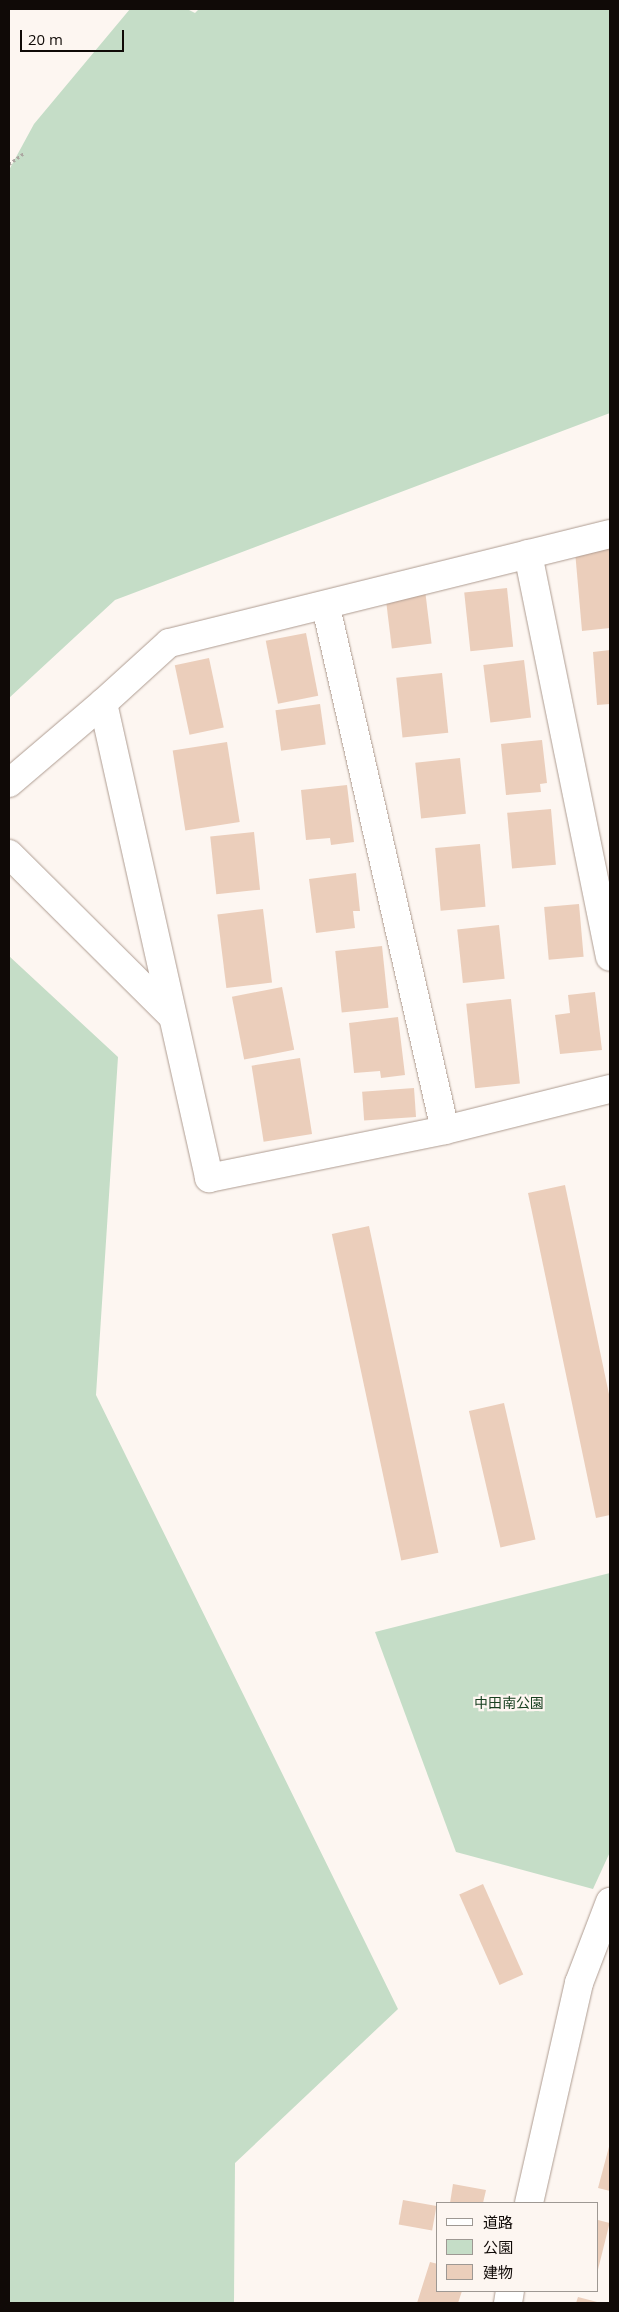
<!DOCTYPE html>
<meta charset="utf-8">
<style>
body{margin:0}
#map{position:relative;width:619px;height:2312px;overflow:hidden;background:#fdf6f1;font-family:"Open Sans","Noto Sans JP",sans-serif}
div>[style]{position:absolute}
.green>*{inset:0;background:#c5ddc7}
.building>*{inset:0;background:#ebcebb;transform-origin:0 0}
.path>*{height:3px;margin-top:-1.5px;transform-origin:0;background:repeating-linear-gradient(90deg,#aca6a1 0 2.5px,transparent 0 5px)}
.roads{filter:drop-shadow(0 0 1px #ae9c91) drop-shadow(0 0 1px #ae9c91)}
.street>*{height:28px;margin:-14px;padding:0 14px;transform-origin:14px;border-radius:14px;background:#fff}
.secondary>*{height:28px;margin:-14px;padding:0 14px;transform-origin:14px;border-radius:14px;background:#fff}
span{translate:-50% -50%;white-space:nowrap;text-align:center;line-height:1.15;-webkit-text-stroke:4.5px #fdf6f1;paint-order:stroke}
.park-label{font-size:14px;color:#184020}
.frame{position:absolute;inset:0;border:10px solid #100a07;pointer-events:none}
.legend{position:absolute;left:436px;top:2202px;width:162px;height:90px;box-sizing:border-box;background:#fdf6f1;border:1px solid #9e9893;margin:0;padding:6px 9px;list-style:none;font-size:15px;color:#100a07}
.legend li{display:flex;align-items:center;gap:10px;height:25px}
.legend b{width:25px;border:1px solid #9e9893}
.scale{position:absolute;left:20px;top:30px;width:104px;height:22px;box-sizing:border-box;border:2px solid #100a07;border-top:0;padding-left:6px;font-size:15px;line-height:18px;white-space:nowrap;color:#100a07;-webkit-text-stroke:4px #fdf6f1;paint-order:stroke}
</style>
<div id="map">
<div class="green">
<div style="clip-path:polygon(130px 9px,187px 9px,195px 13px,199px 9px,610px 9px,610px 413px,115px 600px,9px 698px,9px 170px,34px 124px)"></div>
<div style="clip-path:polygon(9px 956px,118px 1057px,96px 1395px,398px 2009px,235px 2163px,234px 2303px,9px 2303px)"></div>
<div style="clip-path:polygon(610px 1573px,610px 1852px,593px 1889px,456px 1852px,375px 1632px)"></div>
</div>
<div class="building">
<div style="clip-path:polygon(610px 548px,610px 628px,582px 631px,575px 551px)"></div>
<div style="left:507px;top:588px;width:59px;height:43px;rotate:84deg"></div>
<div style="left:425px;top:590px;width:54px;height:40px;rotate:83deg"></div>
<div style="left:306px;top:633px;width:64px;height:41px;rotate:79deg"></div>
<div style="clip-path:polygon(610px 650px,610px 704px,597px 705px,593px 652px)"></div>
<div style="left:209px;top:658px;width:71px;height:35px;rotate:78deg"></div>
<div style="left:524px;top:660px;width:58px;height:41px;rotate:83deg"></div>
<div style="left:442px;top:673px;width:60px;height:46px;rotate:84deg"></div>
<div style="left:320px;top:704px;width:41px;height:45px;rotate:82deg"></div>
<div style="clip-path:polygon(542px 740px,547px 783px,540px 784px,541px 792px,506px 795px,501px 744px)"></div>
<div style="left:227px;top:742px;width:81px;height:55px;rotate:81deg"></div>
<div style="left:460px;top:758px;width:56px;height:45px;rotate:84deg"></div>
<div style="clip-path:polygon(347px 785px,354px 842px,331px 845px,330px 838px,306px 840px,301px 790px)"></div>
<div style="left:551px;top:809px;width:56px;height:44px;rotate:85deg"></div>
<div style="left:254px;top:832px;width:58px;height:44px;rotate:84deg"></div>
<div style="left:480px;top:844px;width:63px;height:45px;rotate:85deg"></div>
<div style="clip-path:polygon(356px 873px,360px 911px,353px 911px,355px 928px,316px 933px,309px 879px)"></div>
<div style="left:579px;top:904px;width:53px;height:35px;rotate:85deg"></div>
<div style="left:263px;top:909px;width:74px;height:46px;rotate:83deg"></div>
<div style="left:499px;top:925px;width:54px;height:42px;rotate:84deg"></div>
<div style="left:382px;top:946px;width:62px;height:47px;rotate:84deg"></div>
<div style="left:282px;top:987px;width:64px;height:51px;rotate:79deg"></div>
<div style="clip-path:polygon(595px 992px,602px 1050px,560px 1054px,555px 1015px,570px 1013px,568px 995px)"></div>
<div style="left:511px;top:999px;width:85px;height:45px;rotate:84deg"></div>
<div style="clip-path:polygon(398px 1017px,405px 1075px,381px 1078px,380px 1071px,354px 1073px,349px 1023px)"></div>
<div style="left:300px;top:1058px;width:77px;height:49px;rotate:81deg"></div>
<div style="left:414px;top:1088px;width:29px;height:52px;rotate:86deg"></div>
<div style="clip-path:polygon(565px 1185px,610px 1399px,610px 1515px,596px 1518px,528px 1193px)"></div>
<div style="left:369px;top:1226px;width:334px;height:38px;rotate:78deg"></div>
<div style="left:504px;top:1403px;width:140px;height:36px;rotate:77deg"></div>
<div style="left:483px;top:1884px;width:99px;height:26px;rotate:66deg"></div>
<div style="clip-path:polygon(610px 2143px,610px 2191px,598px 2188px)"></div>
<div style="clip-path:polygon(453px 2184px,486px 2190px,483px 2203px,450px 2203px)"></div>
<div style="left:403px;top:2200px;width:34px;height:25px;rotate:10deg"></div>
<div style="left:598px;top:2220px;width:12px;height:63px;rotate:14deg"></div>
<div style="clip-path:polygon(430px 2262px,438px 2264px,438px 2291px,462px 2291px,458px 2303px,417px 2303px)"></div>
<div style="clip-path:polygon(578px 2297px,601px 2303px,576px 2303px)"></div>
</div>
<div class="path">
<div style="left:9px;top:164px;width:19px;rotate:-36deg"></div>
</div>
<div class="roads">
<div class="street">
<div style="left:610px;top:534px;width:454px;rotate:166.1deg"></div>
<div style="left:169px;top:643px;width:89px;rotate:137.7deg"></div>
<div style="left:103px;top:703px;width:487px;rotate:77.4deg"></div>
<div style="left:209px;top:1178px;width:241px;rotate:-11.5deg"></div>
<div style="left:445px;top:1130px;width:170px;rotate:-14deg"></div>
<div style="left:528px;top:554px;width:411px;rotate:78.5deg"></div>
<div style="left:326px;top:607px;width:536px;rotate:77.18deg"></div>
<div style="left:9px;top:783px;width:123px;rotate:-40.4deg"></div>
<div style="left:9px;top:854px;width:227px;rotate:44.8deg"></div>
</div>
<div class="secondary">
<div style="left:529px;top:2203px;width:226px;rotate:-77.2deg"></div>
<div style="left:579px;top:1983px;width:87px;rotate:-69.1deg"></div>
<div style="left:508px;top:2303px;width:12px;rotate:-81deg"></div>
</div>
</div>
<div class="park-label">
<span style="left:509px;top:1703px">中田南公園</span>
</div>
<div class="frame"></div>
<ul class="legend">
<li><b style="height:6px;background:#fff"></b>道路</li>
<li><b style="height:14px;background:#c5ddc7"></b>公園</li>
<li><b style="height:14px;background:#ebcebb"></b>建物</li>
</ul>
<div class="scale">20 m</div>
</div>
